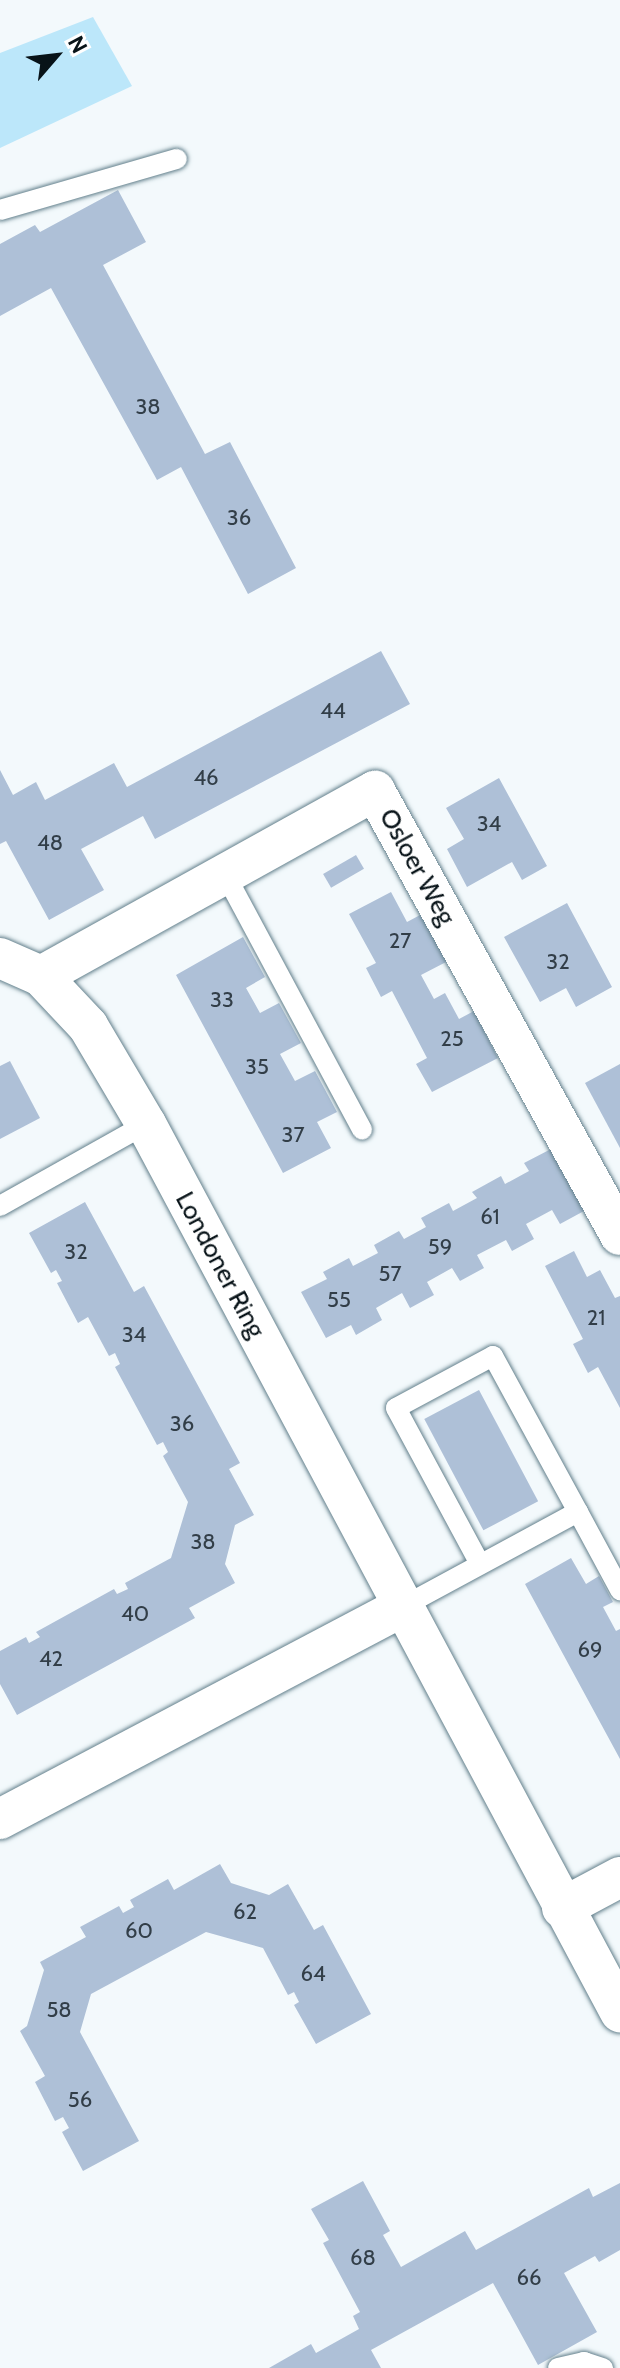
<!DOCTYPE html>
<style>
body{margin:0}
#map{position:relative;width:620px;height:2368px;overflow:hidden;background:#f3f9fc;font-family:Cabin,sans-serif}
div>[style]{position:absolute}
.green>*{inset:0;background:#bce7fa}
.building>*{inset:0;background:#aec0d7;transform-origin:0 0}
.roads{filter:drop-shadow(0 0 2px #63808c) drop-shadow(0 0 2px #63808c)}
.service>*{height:20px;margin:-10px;padding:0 10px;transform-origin:10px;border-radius:10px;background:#fff}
.minor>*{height:40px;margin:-20px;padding:0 20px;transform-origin:20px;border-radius:20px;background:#fff}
span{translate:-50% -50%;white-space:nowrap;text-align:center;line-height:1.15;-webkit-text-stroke:6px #fff;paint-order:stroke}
.number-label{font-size:22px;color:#323e48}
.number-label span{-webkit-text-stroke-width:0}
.street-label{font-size:26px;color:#081318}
.north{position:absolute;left:16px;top:16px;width:80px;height:80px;-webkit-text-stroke:6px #fff;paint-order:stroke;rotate:62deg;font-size:22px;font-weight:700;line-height:32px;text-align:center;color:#081318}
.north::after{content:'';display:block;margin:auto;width:28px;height:36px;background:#081318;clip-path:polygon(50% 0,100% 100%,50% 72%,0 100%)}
</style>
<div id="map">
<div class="green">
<div style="clip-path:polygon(93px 17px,132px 86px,0 148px,0 53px)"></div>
</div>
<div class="building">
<div style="clip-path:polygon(118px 190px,146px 242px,103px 265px,205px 454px,230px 442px,296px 568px,248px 594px,181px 467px,157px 480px,51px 288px,0 316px,0 244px,35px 225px,40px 232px)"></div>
<div style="clip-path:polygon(381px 651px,410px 704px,155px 839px,143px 816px,81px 849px,104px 890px,49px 920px,6px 841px,0 844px,0 770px,13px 795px,36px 782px,45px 800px,114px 763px,127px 787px)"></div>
<div style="clip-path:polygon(499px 778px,547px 866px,522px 880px,512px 862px,467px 887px,447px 849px,464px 839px,446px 808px)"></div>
<div style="left:356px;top:855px;width:16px;height:38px;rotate:60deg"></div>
<div style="clip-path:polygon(391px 892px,407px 922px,422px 914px,448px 961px,421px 975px,434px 999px,445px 993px,459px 1019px,474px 1011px,498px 1058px,432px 1092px,416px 1064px,427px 1058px,392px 991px,381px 997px,366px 968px,376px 963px,349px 914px)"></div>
<div style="clip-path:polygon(567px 903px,612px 987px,576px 1007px,566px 988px,540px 1002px,504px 937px)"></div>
<div style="clip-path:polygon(243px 937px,265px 977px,246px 988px,260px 1013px,279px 1003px,301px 1043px,280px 1054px,295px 1081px,315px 1071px,337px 1112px,317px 1122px,331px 1148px,283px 1173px,176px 975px)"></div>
<div style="clip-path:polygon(10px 1061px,40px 1118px,0 1139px,0 1066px)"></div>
<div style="clip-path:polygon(620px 1064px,620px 1148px,585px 1083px)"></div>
<div style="clip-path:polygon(551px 1149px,584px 1211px,560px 1224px,552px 1210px,526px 1224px,534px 1239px,512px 1251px,506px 1240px,477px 1255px,484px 1268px,460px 1281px,452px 1268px,427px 1282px,434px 1295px,410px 1308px,402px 1293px,376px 1308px,382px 1320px,356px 1335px,351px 1325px,326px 1338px,301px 1292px,327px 1279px,323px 1272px,349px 1258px,353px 1266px,378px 1253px,374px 1245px,399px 1231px,404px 1239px,426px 1227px,421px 1218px,449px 1203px,453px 1211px,477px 1198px,472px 1192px,501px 1176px,505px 1184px,529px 1171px,524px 1163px)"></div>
<div style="clip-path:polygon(85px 1202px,134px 1292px,144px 1286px,240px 1463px,229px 1469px,254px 1515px,235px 1525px,225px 1564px,235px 1583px,189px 1608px,195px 1618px,17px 1715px,0 1684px,0 1651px,26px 1637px,29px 1643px,40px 1637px,36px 1632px,114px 1589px,117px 1594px,128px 1589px,125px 1583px,171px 1558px,188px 1502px,163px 1456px,168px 1452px,163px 1442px,157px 1445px,115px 1367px,120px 1364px,115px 1353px,109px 1356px,88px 1317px,78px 1323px,57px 1283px,62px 1281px,56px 1270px,51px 1273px,29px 1233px)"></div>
<div style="clip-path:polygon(574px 1251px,587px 1277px,600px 1270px,615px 1298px,620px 1296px,620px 1408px,598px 1367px,588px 1373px,573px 1344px,583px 1339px,545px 1266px)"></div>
<div style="left:479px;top:1390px;width:126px;height:62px;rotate:62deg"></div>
<div style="clip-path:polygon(571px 1558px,586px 1584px,599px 1576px,613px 1602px,603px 1607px,616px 1631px,620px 1629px,620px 1759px,525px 1584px)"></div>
<div style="clip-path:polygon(220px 1864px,231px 1883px,269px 1895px,288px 1884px,314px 1930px,323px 1925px,371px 2014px,316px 2044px,294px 2005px,299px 2002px,294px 1992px,288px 1995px,263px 1948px,206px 1932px,91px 1994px,80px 2032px,139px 2141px,83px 2171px,62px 2132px,69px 2128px,63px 2117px,55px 2121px,35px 2082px,45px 2076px,20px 2031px,27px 2026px,44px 1970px,40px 1962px,86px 1937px,80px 1927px,119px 1906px,123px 1913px,134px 1907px,130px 1900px,168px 1879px,174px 1890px)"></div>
<div style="clip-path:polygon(363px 2181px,390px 2231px,383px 2235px,401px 2267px,465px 2231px,476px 2250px,589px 2188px,593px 2197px,620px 2183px,620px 2250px,599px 2262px,595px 2256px,564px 2273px,597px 2332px,538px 2365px,493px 2283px,371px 2350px,381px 2368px,269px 2368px,311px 2344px,316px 2353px,359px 2329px,353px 2316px,360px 2312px,323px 2243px,329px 2240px,311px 2209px)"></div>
</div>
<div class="roads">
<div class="service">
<div style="left:0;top:210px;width:184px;rotate:-16.1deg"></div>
<div style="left:225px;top:874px;width:290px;rotate:61.8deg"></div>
<div style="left:0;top:1206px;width:167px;rotate:-29.3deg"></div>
<div style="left:480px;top:1564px;width:177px;rotate:-118.3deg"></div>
<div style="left:396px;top:1408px;width:110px;rotate:-28.2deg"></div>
<div style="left:493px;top:1356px;width:178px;rotate:61.4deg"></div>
<div style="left:402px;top:1607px;width:200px;rotate:-28.4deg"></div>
<div style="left:578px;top:1512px;width:89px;rotate:61.7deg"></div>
<div style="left:558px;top:2368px;width:27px;rotate:-13deg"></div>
<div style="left:584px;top:2362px;width:20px;rotate:18deg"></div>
</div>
<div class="minor">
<div style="left:0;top:958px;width:45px;rotate:23.7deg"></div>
<div style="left:41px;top:976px;width:69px;rotate:46.8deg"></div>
<div style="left:88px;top:1026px;width:114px;rotate:59.4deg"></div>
<div style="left:146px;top:1124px;width:1007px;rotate:61.91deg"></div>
<div style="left:41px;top:976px;width:382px;rotate:-29deg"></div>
<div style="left:375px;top:791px;width:507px;rotate:61.11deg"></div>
<div style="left:0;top:1819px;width:454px;rotate:-27.8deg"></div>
<div style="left:562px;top:1908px;width:66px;rotate:-28.1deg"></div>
</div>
</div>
<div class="number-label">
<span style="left:148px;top:407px">38</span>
<span style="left:239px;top:518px">36</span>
<span style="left:333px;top:711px">44</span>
<span style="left:206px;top:778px">46</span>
<span style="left:489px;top:824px">34</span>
<span style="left:50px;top:843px">48</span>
<span style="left:400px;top:941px">27</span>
<span style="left:558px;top:962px">32</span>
<span style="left:222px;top:1000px">33</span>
<span style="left:452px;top:1039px">25</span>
<span style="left:257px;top:1067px">35</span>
<span style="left:293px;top:1135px">37</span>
<span style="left:490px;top:1217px">61</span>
<span style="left:440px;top:1247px">59</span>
<span style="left:76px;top:1252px">32</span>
<span style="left:390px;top:1274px">57</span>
<span style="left:339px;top:1300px">55</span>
<span style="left:596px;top:1318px">21</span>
<span style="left:134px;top:1335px">34</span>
<span style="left:182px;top:1424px">36</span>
<span style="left:203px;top:1542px">38</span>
<span style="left:135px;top:1614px">40</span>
<span style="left:590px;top:1650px">69</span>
<span style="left:51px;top:1659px">42</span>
<span style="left:245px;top:1912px">62</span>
<span style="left:139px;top:1931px">60</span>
<span style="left:313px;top:1974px">64</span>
<span style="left:59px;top:2010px">58</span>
<span style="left:80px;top:2100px">56</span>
<span style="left:363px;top:2258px">68</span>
<span style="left:529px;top:2278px">66</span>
</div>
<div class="street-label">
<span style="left:417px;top:867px;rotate:61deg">Osloer Weg</span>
<span style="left:220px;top:1265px;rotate:62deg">Londoner Ring</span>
</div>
<div class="north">N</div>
</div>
